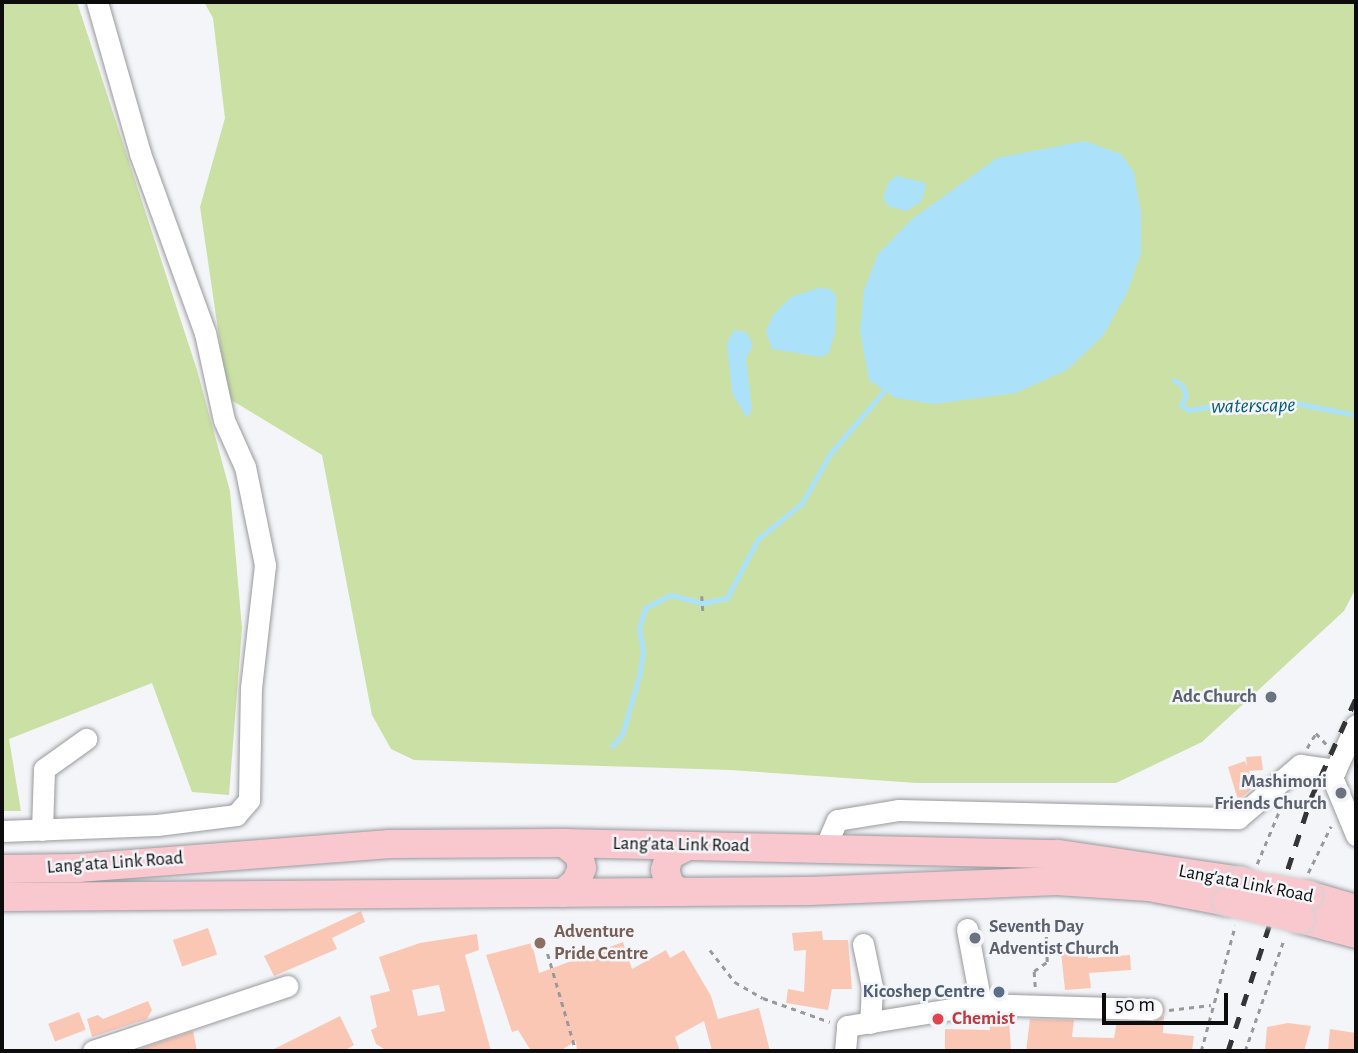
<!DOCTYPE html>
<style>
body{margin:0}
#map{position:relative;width:1358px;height:1053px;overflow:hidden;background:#f4f5f9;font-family:"Alegreya Sans",sans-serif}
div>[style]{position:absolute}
.green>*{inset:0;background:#cbe0a4}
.water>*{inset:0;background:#abe2f9}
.stream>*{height:5px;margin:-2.5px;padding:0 2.5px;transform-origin:2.5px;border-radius:2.5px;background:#abe2f9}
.building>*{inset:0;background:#fbc7b5;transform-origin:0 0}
.path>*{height:2.5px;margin-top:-1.25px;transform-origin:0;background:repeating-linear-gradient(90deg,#98999b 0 5px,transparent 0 10px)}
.roads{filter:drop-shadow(0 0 2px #999a9d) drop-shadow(0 0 2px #999a9d)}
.minor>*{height:21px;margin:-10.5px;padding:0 10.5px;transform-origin:10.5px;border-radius:10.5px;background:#fff}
.major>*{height:28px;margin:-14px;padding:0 14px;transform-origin:14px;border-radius:14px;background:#f9c8ce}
.rail>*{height:5px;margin-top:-2.5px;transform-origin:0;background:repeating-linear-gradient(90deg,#343536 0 12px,transparent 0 24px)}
.bridges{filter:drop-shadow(0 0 2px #d3d3d3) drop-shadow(0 0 2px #d3d3d3)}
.major-bridge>*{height:28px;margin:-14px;padding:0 14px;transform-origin:14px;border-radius:14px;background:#f9c8ce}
.dots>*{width:19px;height:19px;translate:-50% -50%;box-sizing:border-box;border:4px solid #f4f5f9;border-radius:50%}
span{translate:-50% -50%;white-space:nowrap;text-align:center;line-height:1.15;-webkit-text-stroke:5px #f4f5f9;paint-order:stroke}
.worship-label{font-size:19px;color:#5b616d;font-weight:700}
.right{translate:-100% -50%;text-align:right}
.left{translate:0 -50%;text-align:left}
.street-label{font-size:19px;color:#0c0c0d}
.education-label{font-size:19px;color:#785e54;font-weight:700}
.service-label{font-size:19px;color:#4e5e75;font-weight:700}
.health-label{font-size:19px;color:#be3a42;font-weight:700}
.water-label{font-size:21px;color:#035b75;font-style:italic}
.frame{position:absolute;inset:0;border:4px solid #0c0c0d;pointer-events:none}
.scale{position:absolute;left:1102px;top:993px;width:126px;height:32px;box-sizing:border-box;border:4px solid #0c0c0d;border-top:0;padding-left:9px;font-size:21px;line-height:24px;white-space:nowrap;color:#0c0c0d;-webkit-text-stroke:5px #f4f5f9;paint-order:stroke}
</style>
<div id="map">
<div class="green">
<div style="clip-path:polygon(2px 2px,77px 2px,197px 370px,230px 491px,242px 628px,229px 795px,192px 792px,152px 683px,9px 739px,21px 811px,2px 811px)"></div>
<div style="clip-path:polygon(204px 2px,1356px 2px,1356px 588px,1344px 611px,1202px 742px,1116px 783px,917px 783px,730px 770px,414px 760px,391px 749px,372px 715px,322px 455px,228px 398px,200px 207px,225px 118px,213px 18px)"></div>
</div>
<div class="water">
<div style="clip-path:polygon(1085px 141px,1121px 154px,1134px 172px,1141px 215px,1141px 253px,1127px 293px,1103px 336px,1067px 370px,1016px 393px,934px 404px,896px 398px,869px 380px,860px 331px,864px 290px,878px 254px,912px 219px,997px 158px)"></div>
<div style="clip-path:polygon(897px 176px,926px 183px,922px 201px,907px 211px,888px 206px,883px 197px,889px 181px)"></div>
<div style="clip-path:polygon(818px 288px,830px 289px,836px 295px,835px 333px,829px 353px,821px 357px,772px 349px,766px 331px,773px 315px,791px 297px)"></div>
<div style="clip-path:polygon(734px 330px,746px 332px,753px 345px,746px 359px,752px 409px,747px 418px,732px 393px,727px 343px)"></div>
</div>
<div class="stream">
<div style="left:1174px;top:380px;width:9px;rotate:32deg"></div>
<div style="left:1182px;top:385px;width:11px;rotate:68deg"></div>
<div style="left:1186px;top:395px;width:11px;rotate:117deg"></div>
<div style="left:1181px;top:405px;width:9px;rotate:32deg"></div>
<div style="left:1189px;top:410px;width:22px;rotate:-10deg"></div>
<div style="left:1211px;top:406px;width:25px;rotate:12deg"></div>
<div style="left:1235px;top:411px;width:36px;rotate:-13deg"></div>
<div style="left:1270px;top:403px;width:25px"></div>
<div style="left:1295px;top:403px;width:62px;rotate:11.1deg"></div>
<div style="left:612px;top:746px;width:15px;rotate:-48deg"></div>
<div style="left:622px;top:735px;width:61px;rotate:-73.9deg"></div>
<div style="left:639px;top:676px;width:25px;rotate:-81deg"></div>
<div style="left:643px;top:651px;width:23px;rotate:-100deg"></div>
<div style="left:639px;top:628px;width:21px;rotate:-73deg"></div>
<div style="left:645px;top:608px;width:29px;rotate:-27deg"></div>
<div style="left:671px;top:595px;width:33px;rotate:14deg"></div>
<div style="left:703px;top:603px;width:25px;rotate:-12deg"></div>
<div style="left:727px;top:598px;width:67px;rotate:-62.3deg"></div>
<div style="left:758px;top:539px;width:57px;rotate:-39.3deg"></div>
<div style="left:802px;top:503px;width:56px;rotate:-60.3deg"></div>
<div style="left:830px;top:454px;width:83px;rotate:-49.4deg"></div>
</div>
<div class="building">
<div style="clip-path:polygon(1261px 756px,1263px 770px,1249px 771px,1254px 787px,1238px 800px,1228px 767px,1245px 761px,1247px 767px,1246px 757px)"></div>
<div style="clip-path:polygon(361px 911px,365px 922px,332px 938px,337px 949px,274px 976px,264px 956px)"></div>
<div style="left:208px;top:928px;width:28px;height:37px;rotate:71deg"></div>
<div style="clip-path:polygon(822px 931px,823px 940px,848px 940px,852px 989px,832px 989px,828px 1010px,786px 1003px,788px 989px,804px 992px,806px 950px,794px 951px,792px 933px)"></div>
<div style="clip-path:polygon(evenodd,477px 934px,479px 950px,465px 955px,491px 1051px,387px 1051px,376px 1044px,371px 1030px,377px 1027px,370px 996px,390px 991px,379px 957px,420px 943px,477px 934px,439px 985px,445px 1011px,418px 1016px,412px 990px,439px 985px)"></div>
<div style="clip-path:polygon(623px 942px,632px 969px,666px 950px,670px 958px,684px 950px,711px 996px,718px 1019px,759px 1008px,770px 1051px,712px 1051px,704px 1021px,675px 1037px,680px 1051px,577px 1051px,576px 1041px,560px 1051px,531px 1051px,518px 1030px,512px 1032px,486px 955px,532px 943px,539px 973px)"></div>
<div style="clip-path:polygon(1087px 949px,1088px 958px,1130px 955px,1131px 970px,1089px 973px,1091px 988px,1065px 990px,1061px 952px)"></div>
<div style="clip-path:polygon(148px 1001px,152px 1010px,147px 1019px,92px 1037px,87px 1019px,98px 1015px,103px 1019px)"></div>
<div style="left:79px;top:1012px;width:19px;height:33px;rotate:69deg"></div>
<div style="clip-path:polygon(340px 1016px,354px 1045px,344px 1051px,270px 1051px)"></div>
<div style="clip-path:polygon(1164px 1016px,1163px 1033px,1194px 1036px,1192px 1051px,1026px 1051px,1030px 1019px,1074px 1020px,1072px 1037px,1114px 1038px,1117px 1021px,1152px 1022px)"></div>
<div style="clip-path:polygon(989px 1017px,1009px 1018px,1011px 1051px,945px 1051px,945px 1029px,990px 1030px)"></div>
<div style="clip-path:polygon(1288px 1023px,1311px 1026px,1304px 1051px,1265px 1051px,1267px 1027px)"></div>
<div style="clip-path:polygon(1330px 1029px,1356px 1033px,1356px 1051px,1328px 1051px)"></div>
<div style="clip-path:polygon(193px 1031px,197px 1051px,134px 1051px)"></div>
</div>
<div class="path">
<div style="left:702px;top:596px;width:15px;rotate:86deg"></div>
<div style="left:1307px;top:748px;width:17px;rotate:-59deg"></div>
<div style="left:1316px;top:733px;width:16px;rotate:47deg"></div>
<div style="left:1257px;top:864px;width:60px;rotate:-67.3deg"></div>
<div style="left:1308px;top:873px;width:52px;rotate:-63.9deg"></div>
<div style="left:545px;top:944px;width:111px;rotate:73.8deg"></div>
<div style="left:710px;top:950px;width:41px;rotate:52deg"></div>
<div style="left:735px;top:982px;width:32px;rotate:30deg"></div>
<div style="left:763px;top:998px;width:71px;rotate:19.7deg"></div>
<div style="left:1035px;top:987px;width:16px;rotate:-94deg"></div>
<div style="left:1034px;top:971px;width:16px;rotate:-35deg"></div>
<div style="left:1047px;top:962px;width:27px;rotate:-92deg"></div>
<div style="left:1169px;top:1010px;width:42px;rotate:-6.8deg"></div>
<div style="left:1201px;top:1051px;width:130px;rotate:-74.8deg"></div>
<div style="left:1245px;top:1051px;width:119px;rotate:-70.8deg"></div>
</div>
<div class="roads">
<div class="minor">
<div style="left:1356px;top:725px;width:57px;rotate:114.8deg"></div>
<div style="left:1332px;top:777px;width:63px;rotate:67.5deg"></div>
<div style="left:42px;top:830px;width:61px;rotate:-88.1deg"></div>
<div style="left:44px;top:769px;width:52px;rotate:-35.5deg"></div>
<div style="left:2px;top:831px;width:155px;rotate:-2.2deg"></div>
<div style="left:157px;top:825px;width:80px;rotate:-7.2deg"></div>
<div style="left:236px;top:815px;width:20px;rotate:-49deg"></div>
<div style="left:249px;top:800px;width:112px;rotate:-89deg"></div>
<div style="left:251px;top:688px;width:124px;rotate:-83.5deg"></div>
<div style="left:265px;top:565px;width:100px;rotate:-101.5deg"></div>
<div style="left:245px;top:467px;width:51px;rotate:-114.1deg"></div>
<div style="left:224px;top:420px;width:89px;rotate:-102.3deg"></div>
<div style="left:205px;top:333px;width:191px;rotate:-109.9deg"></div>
<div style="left:140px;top:153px;width:157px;rotate:-105.9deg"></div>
<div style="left:825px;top:848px;width:30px;rotate:-67deg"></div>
<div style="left:837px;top:820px;width:63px;rotate:-9.2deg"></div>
<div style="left:899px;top:810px;width:339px;rotate:1.4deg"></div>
<div style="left:1238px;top:818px;width:82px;rotate:-40.5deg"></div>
<div style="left:1300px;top:765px;width:36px;rotate:8deg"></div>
<div style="left:967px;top:929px;width:76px;rotate:79.4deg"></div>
<div style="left:863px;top:944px;width:44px;rotate:78.2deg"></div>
<div style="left:872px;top:987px;width:36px;rotate:93deg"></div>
<div style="left:93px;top:1051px;width:205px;rotate:-18.5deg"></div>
<div style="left:845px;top:1051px;width:25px;rotate:-85deg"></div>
<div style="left:847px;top:1026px;width:136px;rotate:-9.3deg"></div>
<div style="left:981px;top:1004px;width:171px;rotate:1.7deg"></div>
</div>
<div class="major">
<div style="left:2px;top:869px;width:76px;rotate:-0.8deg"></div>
<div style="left:78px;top:868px;width:313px;rotate:-4.4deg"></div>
<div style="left:390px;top:844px;width:174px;rotate:-0.3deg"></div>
<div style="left:564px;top:843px;width:494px;rotate:1.3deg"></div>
<div style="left:1058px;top:854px;width:184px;rotate:8.4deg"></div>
<div style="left:681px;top:892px;width:13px;rotate:-151deg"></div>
<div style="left:670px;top:886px;width:17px;rotate:-107deg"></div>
<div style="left:665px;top:870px;width:16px;rotate:-72deg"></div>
<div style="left:670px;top:855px;width:20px;rotate:-27deg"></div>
<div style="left:563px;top:893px;width:17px;rotate:-40deg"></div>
<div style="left:576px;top:882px;width:15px;rotate:-67deg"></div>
<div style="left:582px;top:868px;width:13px;rotate:-103deg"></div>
<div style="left:579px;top:855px;width:19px;rotate:-141deg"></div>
<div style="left:1308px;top:895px;width:50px;rotate:16.3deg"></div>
<div style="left:2px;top:897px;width:807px;rotate:-0.43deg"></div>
<div style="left:809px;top:891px;width:248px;rotate:-2.3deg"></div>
<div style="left:1057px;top:881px;width:92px;rotate:3.7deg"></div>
<div style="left:1149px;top:887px;width:80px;rotate:10.8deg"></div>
<div style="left:1300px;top:919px;width:58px;rotate:15deg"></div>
</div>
</div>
<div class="rail">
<div style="left:1228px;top:1051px;width:266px;rotate:-71.8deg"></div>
<div style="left:1311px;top:798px;width:110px;rotate:-65.8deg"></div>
</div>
<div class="bridges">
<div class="major-bridge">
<div style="left:1240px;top:881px;width:23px;rotate:15deg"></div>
<div style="left:1272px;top:888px;width:37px;rotate:11deg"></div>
<div style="left:1228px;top:902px;width:74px;rotate:13.3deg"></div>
</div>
</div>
<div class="dots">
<div style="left:1271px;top:697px;background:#6b7280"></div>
<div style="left:1341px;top:793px;background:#6b7280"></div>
<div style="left:975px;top:938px;background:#6b7280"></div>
<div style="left:540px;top:943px;background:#8d6e63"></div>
<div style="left:999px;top:992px;background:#5c6f8a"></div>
<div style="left:938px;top:1019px;background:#e0444e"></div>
</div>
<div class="worship-label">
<span class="right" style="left:1257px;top:697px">Adc Church</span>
<span class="right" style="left:1327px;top:793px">Mashimoni<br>Friends Church</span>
<span class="left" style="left:989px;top:938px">Seventh Day<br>Adventist Church</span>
</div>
<div class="street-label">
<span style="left:681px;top:845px;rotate:1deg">Lang'ata Link Road</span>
<span style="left:115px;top:863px;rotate:-4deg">Lang'ata Link Road</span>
<span style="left:1246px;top:884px;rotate:11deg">Lang'ata Link Road</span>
</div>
<div class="education-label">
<span class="left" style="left:554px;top:943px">Adventure<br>Pride Centre</span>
</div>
<div class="service-label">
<span class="right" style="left:985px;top:992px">Kicoshep Centre</span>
</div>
<div class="health-label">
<span class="left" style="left:952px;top:1019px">Chemist</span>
</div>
<div class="water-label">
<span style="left:1253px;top:406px;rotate:-1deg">waterscape</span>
</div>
<div class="frame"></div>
<div class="scale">50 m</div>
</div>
